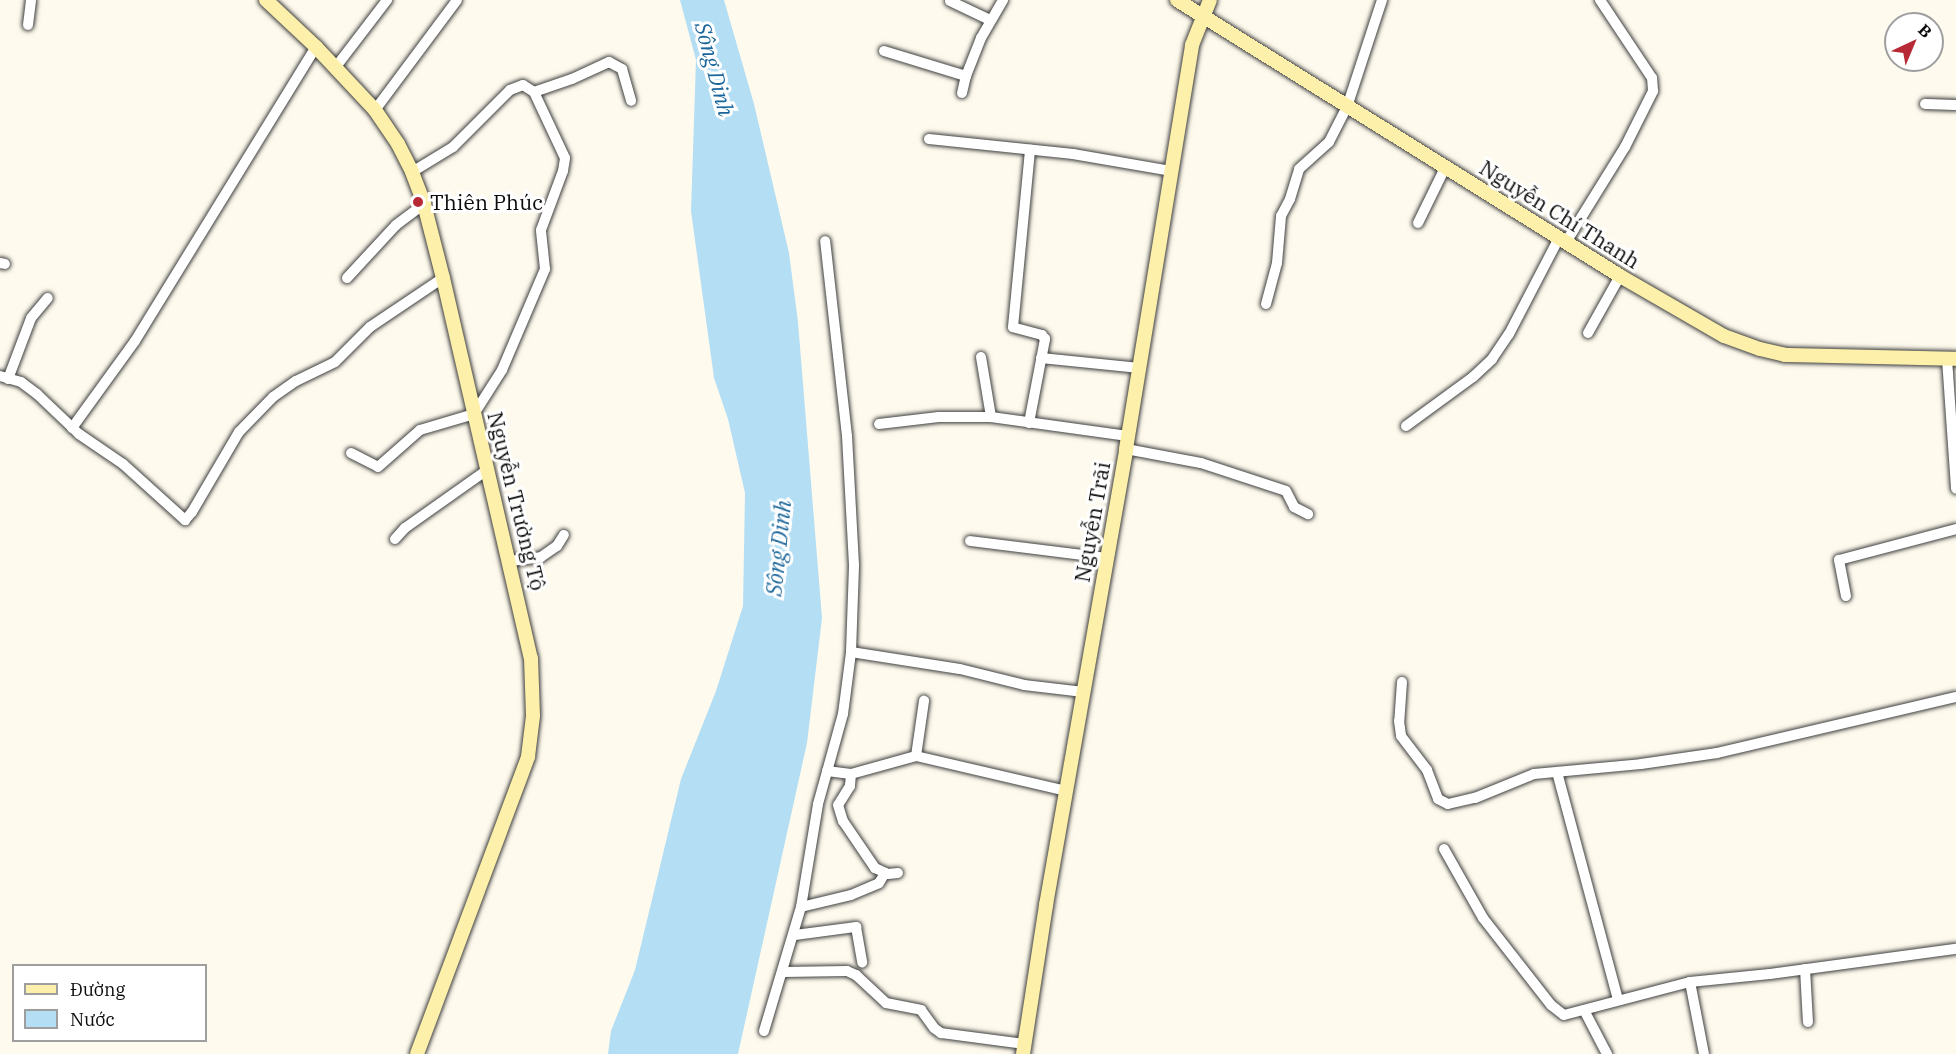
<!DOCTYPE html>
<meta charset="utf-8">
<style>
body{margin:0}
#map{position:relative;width:1956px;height:1054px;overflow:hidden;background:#fefaed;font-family:"IBM Plex Serif",serif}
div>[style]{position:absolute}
.water>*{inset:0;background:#b3def4}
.roads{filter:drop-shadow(0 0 2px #3f3f3f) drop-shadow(0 0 2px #3f3f3f)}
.street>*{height:10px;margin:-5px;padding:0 5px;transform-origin:5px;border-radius:5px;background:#fff}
.secondary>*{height:14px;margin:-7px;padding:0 7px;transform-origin:7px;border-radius:7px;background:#fcf0aa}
.dots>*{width:16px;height:16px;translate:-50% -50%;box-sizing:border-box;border:3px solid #fff;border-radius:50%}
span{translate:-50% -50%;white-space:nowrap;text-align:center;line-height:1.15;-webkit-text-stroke:6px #fff;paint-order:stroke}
.poi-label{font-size:21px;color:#0c0c0c}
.left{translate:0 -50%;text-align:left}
.street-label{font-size:21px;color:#0c0c0c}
.water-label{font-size:22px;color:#1a669a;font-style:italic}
.legend{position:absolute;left:12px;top:964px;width:195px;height:78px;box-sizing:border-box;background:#fff;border:2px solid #9e9e9e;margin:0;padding:8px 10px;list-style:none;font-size:18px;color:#0c0c0c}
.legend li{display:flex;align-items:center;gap:12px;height:30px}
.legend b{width:30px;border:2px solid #9e9e9e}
.north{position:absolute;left:1884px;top:12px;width:60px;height:60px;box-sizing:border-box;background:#fff;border:2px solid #9e9e9e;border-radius:50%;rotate:44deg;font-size:16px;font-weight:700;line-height:24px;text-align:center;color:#0c0c0c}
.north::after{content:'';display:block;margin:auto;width:21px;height:27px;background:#b72a35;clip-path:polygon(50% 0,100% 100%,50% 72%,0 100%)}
</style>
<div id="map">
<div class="water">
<div style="clip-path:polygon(680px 0,724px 0,754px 104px,789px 253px,798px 322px,822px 618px,807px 743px,738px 1054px,608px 1054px,611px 1031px,635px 970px,681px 779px,716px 691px,743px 606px,745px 493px,728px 419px,714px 378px,691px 211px,696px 60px)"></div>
</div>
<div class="roads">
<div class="street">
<div style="left:950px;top:1px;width:44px;rotate:25.4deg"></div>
<div style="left:28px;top:25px;width:25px;rotate:-83deg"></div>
<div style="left:884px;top:51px;width:86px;rotate:17deg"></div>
<div style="left:966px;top:76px;width:41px;rotate:-68.5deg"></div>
<div style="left:981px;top:38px;width:44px;rotate:-59.9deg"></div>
<div style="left:335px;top:68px;width:86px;rotate:-52.6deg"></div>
<div style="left:534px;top:92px;width:40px;rotate:-18.9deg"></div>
<div style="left:572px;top:79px;width:41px;rotate:-24.7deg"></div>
<div style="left:609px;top:62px;width:15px;rotate:28deg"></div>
<div style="left:622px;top:69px;width:33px;rotate:74deg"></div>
<div style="left:962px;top:93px;width:17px;rotate:-77deg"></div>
<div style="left:1925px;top:104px;width:31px;rotate:2deg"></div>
<div style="left:375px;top:110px;width:137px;rotate:-53.3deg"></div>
<div style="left:929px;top:139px;width:145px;rotate:5.9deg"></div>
<div style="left:1073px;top:154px;width:99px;rotate:9.8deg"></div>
<div style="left:1418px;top:223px;width:61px;rotate:-63.9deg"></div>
<div style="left:1566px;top:242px;width:112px;rotate:-58.2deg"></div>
<div style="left:1625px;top:147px;width:63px;rotate:-63.4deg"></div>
<div style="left:1653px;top:91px;width:13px;rotate:-94deg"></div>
<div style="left:1652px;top:78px;width:94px;rotate:-123.7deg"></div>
<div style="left:0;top:263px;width:5px;rotate:11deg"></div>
<div style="left:347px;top:278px;width:72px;rotate:-47.2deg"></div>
<div style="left:396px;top:225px;width:35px;rotate:-37deg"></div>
<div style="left:1266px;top:304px;width:42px;rotate:-75deg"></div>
<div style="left:1277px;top:263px;width:47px;rotate:-85.1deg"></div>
<div style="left:1281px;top:216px;width:19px;rotate:-62deg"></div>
<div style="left:1290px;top:199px;width:31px;rotate:-73deg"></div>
<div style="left:1299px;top:169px;width:40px;rotate:-42deg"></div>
<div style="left:1329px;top:142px;width:39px;rotate:-63deg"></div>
<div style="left:1347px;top:107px;width:113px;rotate:-71.9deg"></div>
<div style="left:1588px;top:333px;width:65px;rotate:-60.7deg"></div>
<div style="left:981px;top:357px;width:61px;rotate:80.5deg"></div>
<div style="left:1041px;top:358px;width:99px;rotate:5.8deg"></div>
<div style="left:1947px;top:359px;width:130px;rotate:86deg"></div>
<div style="left:0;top:376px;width:22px;rotate:16deg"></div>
<div style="left:21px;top:382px;width:20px;rotate:37deg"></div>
<div style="left:37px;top:394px;width:58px;rotate:43.6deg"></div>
<div style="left:79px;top:434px;width:53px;rotate:34.3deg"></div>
<div style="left:123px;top:464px;width:84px;rotate:42.1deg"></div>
<div style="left:185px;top:520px;width:11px;rotate:-49deg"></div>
<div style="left:192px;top:512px;width:93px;rotate:-59.6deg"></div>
<div style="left:239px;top:432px;width:49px;rotate:-45.8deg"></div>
<div style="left:273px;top:397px;width:28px;rotate:-35deg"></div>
<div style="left:296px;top:381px;width:43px;rotate:-26deg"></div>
<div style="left:335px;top:362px;width:49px;rotate:-45deg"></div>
<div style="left:370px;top:327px;width:88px;rotate:-33.9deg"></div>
<div style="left:8px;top:379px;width:65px;rotate:-69.3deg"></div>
<div style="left:31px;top:318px;width:26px;rotate:-50deg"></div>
<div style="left:1029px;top:423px;width:86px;rotate:-79.2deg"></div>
<div style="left:1045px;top:339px;width:5px;rotate:-127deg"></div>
<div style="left:1042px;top:335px;width:30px;rotate:-165deg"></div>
<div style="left:1013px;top:327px;width:178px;rotate:-84.5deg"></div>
<div style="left:879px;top:424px;width:60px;rotate:-6.7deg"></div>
<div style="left:939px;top:417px;width:52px"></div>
<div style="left:991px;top:417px;width:138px;rotate:7.9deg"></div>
<div style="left:1406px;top:426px;width:83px;rotate:-36.2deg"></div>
<div style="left:1473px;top:377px;width:26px;rotate:-43deg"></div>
<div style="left:1492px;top:359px;width:30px;rotate:-56deg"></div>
<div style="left:1509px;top:334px;width:108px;rotate:-62.5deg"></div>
<div style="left:72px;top:428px;width:107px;rotate:-54.1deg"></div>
<div style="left:135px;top:341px;width:345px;rotate:-58.4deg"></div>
<div style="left:1126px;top:449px;width:76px;rotate:10.6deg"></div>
<div style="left:1201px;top:463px;width:89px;rotate:18.2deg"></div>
<div style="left:1286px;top:491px;width:18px;rotate:63deg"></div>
<div style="left:1294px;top:507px;width:16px;rotate:27deg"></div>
<div style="left:351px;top:453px;width:30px;rotate:27deg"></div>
<div style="left:378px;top:467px;width:56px;rotate:-41.4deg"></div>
<div style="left:420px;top:430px;width:56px;rotate:-16.5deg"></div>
<div style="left:474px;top:414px;width:52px;rotate:-57.5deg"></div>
<div style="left:502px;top:370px;width:110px;rotate:-66.9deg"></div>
<div style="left:545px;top:269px;width:39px;rotate:-96deg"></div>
<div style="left:541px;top:230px;width:63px;rotate:-69.6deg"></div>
<div style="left:563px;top:171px;width:13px;rotate:-81deg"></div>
<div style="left:565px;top:158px;width:73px;rotate:-115.2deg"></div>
<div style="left:534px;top:92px;width:13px;rotate:-148deg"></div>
<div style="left:523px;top:85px;width:14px;rotate:159deg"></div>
<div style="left:510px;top:90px;width:81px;rotate:135deg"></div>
<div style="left:453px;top:147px;width:48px;rotate:148.6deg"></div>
<div style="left:395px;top:539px;width:15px;rotate:-48deg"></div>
<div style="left:405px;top:528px;width:100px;rotate:-35.3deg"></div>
<div style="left:970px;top:541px;width:137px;rotate:7.1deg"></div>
<div style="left:510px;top:561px;width:31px;rotate:-7deg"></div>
<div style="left:541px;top:557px;width:19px;rotate:-35deg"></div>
<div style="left:557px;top:546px;width:13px;rotate:-58deg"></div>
<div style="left:1846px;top:596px;width:37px;rotate:-101deg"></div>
<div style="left:1839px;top:560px;width:121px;rotate:-14.8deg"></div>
<div style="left:851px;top:652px;width:110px;rotate:8.9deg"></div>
<div style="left:960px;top:669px;width:66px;rotate:14deg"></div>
<div style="left:1024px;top:685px;width:60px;rotate:6.7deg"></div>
<div style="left:1402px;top:682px;width:39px;rotate:94deg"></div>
<div style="left:1399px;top:721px;width:15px;rotate:82deg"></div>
<div style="left:1401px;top:736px;width:43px;rotate:52.6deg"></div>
<div style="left:1427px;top:770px;width:31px;rotate:69deg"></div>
<div style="left:1438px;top:799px;width:11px;rotate:27deg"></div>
<div style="left:1448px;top:804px;width:28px;rotate:-13deg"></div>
<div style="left:1475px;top:798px;width:64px;rotate:-22.1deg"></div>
<div style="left:1534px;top:774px;width:107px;rotate:-5.3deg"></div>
<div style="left:1641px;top:764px;width:77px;rotate:-8.2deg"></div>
<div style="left:1717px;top:753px;width:245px;rotate:-13.2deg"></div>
<div style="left:916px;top:756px;width:56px;rotate:-81.7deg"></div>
<div style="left:827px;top:771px;width:24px;rotate:7deg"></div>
<div style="left:851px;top:774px;width:67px;rotate:-15.5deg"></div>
<div style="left:916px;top:756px;width:155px;rotate:13.1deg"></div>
<div style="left:1557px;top:772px;width:236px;rotate:75deg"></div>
<div style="left:851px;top:774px;width:12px;rotate:95deg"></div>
<div style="left:850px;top:786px;width:22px;rotate:122deg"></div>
<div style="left:838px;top:805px;width:17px;rotate:73deg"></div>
<div style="left:843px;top:821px;width:57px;rotate:55.8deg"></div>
<div style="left:875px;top:868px;width:14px;rotate:25deg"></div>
<div style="left:888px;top:874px;width:10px;rotate:-6deg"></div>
<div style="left:1444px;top:849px;width:79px;rotate:60.5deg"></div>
<div style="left:1483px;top:918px;width:110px;rotate:52deg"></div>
<div style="left:1551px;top:1005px;width:16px;rotate:38deg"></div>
<div style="left:1564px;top:1015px;width:130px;rotate:-14.7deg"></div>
<div style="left:1690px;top:982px;width:80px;rotate:-5.7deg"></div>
<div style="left:1770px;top:974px;width:188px;rotate:-7.7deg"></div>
<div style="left:801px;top:907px;width:51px;rotate:-13.5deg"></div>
<div style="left:851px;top:895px;width:30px;rotate:-23deg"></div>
<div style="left:879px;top:883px;width:12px;rotate:-59deg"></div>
<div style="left:795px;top:935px;width:62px;rotate:-7.5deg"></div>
<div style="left:856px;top:927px;width:36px;rotate:80deg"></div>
<div style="left:1805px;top:969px;width:53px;rotate:86.8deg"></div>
<div style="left:783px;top:972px;width:64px;rotate:-0.9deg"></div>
<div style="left:847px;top:971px;width:10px;rotate:24deg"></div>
<div style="left:856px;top:975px;width:41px;rotate:43deg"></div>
<div style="left:886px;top:1003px;width:36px;rotate:11deg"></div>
<div style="left:921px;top:1010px;width:22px;rotate:54deg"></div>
<div style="left:934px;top:1028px;width:9px;rotate:36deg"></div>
<div style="left:941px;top:1033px;width:85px;rotate:7.5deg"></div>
<div style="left:1690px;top:982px;width:73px;rotate:79deg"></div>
<div style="left:1584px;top:1010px;width:50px;rotate:62.4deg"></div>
<div style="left:764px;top:1031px;width:129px;rotate:-73.4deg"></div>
<div style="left:801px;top:907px;width:104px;rotate:-80.6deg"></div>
<div style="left:818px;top:804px;width:93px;rotate:-74.5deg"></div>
<div style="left:843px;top:714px;width:63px;rotate:-82.6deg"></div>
<div style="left:851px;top:652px;width:87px;rotate:-88deg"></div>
<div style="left:854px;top:565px;width:129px;rotate:-93.1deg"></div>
<div style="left:847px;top:436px;width:196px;rotate:-96.4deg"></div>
</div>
<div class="secondary">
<div style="left:266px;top:0;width:69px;rotate:43.2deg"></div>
<div style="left:316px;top:47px;width:86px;rotate:46.9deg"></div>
<div style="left:375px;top:110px;width:41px;rotate:55.9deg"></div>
<div style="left:398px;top:144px;width:31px;rotate:63deg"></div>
<div style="left:412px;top:172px;width:34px;rotate:69deg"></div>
<div style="left:424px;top:204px;width:76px;rotate:75.6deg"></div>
<div style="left:443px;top:278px;width:390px;rotate:77deg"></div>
<div style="left:531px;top:658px;width:58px;rotate:88deg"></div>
<div style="left:533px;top:716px;width:41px;rotate:97deg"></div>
<div style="left:528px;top:757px;width:317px;rotate:110.5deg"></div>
<div style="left:1177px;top:0;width:522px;rotate:31.92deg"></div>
<div style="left:1620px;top:276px;width:120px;rotate:30deg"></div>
<div style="left:1724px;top:336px;width:38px;rotate:20deg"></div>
<div style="left:1760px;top:349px;width:26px;rotate:13deg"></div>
<div style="left:1785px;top:355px;width:171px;rotate:1.3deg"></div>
<div style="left:1023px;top:1054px;width:151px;rotate:-81.2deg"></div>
<div style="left:1046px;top:905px;width:463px;rotate:-80deg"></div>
<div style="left:1126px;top:449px;width:409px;rotate:-80.7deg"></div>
<div style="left:1192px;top:45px;width:48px;rotate:-68.2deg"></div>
</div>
</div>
<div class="dots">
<div style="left:418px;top:202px;background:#b72a35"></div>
</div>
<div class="poi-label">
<span class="left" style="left:430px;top:202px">Thiên Phúc</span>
</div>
<div class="street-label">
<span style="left:1560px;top:214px;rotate:32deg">Nguyễn Chí Thanh</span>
<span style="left:517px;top:501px;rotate:76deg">Nguyễn Trường Tộ</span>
<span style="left:1092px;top:522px;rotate:-80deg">Nguyễn Trãi</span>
</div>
<div class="water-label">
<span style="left:715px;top:69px;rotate:75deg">Sông Dinh</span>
<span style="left:778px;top:548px;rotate:-84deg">Sông Dinh</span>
</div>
<ul class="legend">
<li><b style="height:8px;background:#fcf0aa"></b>Đường</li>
<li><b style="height:16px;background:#b3def4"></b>Nước</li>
</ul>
<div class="north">B</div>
</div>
